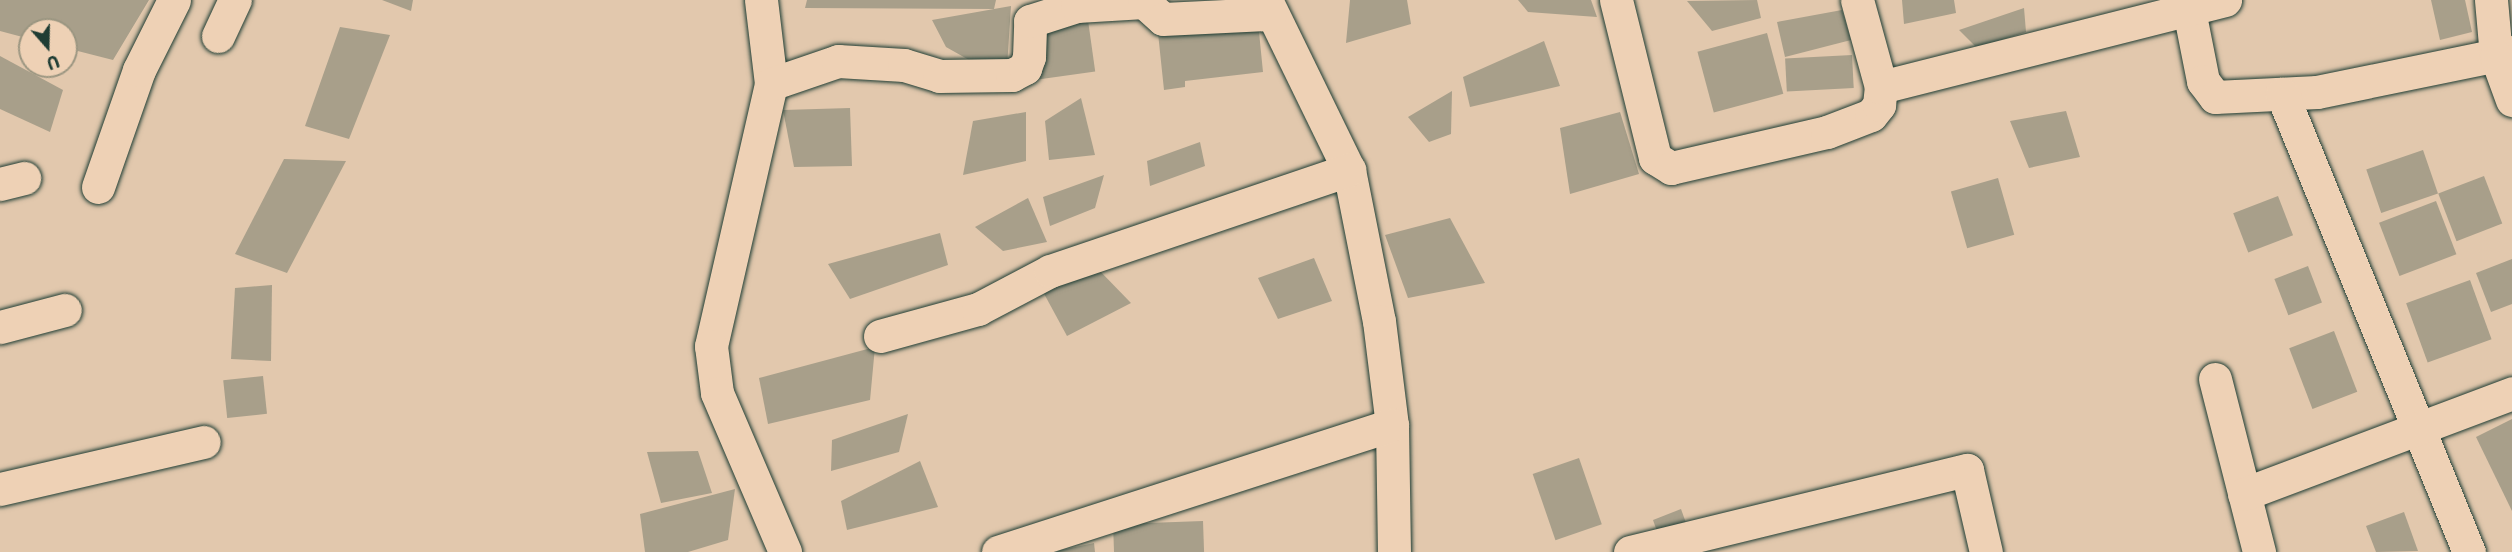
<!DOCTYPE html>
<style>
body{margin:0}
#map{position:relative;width:2512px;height:552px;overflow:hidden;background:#e2c8ad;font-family:"Playpen Sans",sans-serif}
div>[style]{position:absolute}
.building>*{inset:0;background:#a89f8a;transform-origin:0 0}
.roads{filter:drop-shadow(0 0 2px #1f3d34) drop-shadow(0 0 2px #1f3d34)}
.minor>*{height:33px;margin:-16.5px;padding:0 16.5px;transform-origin:16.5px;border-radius:16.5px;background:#eed1b5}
span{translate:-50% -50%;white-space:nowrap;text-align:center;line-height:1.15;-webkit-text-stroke:6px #eed1b5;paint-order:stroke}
.north{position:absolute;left:18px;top:18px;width:60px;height:60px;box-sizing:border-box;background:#eed1b5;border:2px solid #9b9681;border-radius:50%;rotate:160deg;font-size:16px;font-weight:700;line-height:24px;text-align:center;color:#1f3d34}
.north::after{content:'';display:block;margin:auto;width:21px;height:27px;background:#1f3d34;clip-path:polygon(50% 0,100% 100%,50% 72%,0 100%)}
</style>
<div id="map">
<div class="building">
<div style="clip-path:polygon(0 0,149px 0,113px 60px,66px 48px,66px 30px,30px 30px,30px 39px,0 31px)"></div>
<div style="clip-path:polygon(382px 0,413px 0,411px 11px)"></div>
<div style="clip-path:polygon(807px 0,996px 0,994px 9px,1011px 6px,1007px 67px,978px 65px,946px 47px,932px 20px,994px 9px,805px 8px)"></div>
<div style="clip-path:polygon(1350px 0,1407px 0,1411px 24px,1346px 43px)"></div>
<div style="clip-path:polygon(1518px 0,1591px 0,1597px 17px,1528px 12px)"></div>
<div style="clip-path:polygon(1757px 0,1761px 18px,1712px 31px,1687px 1px)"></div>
<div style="clip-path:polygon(1902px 0,1954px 0,1956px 13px,1904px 24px)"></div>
<div style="clip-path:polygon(2431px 0,2465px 0,2472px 32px,2440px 40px)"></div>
<div style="clip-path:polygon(2024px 8px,2026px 32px,1977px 48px,1959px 30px)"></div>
<div style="clip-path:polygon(1842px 10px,1851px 40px,1785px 57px,1777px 22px)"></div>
<div style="left:1087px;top:13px;width:59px;height:56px;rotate:82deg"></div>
<div style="clip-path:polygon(1258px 22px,1263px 72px,1185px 81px,1185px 87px,1164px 90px,1158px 33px)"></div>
<div style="clip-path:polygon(340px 27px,390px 35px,349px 139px,305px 126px)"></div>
<div style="left:1767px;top:33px;width:63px;height:72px;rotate:75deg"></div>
<div style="clip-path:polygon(1544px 41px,1560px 86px,1470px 107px,1463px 77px)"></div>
<div style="left:1852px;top:55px;width:33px;height:67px;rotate:87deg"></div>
<div style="clip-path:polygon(0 56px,63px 90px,50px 132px,0 109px)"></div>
<div style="clip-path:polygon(1452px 91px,1451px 134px,1429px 142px,1408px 117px)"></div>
<div style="clip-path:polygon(1081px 98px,1095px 155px,1049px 160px,1045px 121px)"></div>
<div style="clip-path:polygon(850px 108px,852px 166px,794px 167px,783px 110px)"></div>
<div style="clip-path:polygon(2066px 111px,2080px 157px,2029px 168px,2010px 121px)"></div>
<div style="clip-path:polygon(1026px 112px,1026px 161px,963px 175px,973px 121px)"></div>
<div style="clip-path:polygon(1620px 112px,1639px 174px,1570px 194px,1560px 128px)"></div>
<div style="clip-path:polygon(1200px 142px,1205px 166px,1150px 186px,1147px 161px)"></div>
<div style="left:2423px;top:150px;width:46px;height:60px;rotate:71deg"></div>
<div style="clip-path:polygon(284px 159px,346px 161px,287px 273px,235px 254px)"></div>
<div style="clip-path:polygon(1104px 175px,1095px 208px,1050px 226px,1043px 197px)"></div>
<div style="left:2484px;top:176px;width:51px;height:49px;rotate:69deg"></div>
<div style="left:1998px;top:178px;width:59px;height:49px;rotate:74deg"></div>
<div style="left:2278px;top:196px;width:42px;height:48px;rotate:69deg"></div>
<div style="clip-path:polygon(1028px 198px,1047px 242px,1003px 251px,975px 227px)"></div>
<div style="left:2436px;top:201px;width:57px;height:61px;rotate:69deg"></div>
<div style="clip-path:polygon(1450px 218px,1485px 283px,1408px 298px,1385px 235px)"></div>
<div style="clip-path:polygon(940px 233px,948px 265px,850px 299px,828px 264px)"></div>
<div style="clip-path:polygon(1314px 258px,1332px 301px,1278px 319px,1258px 278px)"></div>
<div style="clip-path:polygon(2512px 259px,2512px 304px,2491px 312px,2476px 273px)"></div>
<div style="left:2308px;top:266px;width:39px;height:36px;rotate:69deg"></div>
<div style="clip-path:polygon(1097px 268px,1131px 303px,1067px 336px,1042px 290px)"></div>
<div style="left:2470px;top:280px;width:63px;height:68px;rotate:70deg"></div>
<div style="clip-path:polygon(272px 285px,271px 361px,231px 359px,235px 288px)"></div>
<div style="left:2334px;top:331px;width:65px;height:48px;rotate:69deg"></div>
<div style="clip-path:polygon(875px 347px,870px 400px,768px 424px,759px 378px)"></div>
<div style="left:263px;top:376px;width:38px;height:40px;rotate:84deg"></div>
<div style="clip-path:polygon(908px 414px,899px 452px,831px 471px,832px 440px)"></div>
<div style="clip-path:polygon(2512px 419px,2512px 511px,2476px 437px)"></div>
<div style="clip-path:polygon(698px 451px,712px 493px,661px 503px,647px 452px)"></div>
<div style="left:1579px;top:458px;width:70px;height:49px;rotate:71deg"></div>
<div style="clip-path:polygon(920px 461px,938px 507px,847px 530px,841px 501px)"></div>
<div style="clip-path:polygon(735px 489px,728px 540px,688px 552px,645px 552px,640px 514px)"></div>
<div style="clip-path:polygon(1681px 509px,1695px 548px,1664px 551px,1653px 520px)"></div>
<div style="clip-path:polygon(2404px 512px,2418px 551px,2376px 552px,2366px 526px)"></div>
<div style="left:1203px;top:521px;width:31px;height:90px;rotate:88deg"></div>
<div style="clip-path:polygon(1094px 543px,1095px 552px,1058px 552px,1057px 551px)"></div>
</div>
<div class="roads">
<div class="minor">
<div style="left:761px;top:0;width:85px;rotate:83.2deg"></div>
<div style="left:771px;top:84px;width:269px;rotate:102.9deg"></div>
<div style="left:711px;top:346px;width:47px;rotate:82.7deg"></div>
<div style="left:717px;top:393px;width:173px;rotate:66.8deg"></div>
<div style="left:1266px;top:0;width:189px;rotate:64deg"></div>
<div style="left:1349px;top:170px;width:154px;rotate:78.8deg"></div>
<div style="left:1379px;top:321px;width:105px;rotate:82.9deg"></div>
<div style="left:1392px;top:425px;width:127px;rotate:89.1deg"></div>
<div style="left:1616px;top:0;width:163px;rotate:76.1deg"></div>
<div style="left:1655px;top:158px;width:19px;rotate:32deg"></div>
<div style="left:1671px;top:168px;width:160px;rotate:-13deg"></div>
<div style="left:1827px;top:132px;width:47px;rotate:-21.1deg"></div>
<div style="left:1871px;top:115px;width:13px;rotate:-51deg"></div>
<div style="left:1879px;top:105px;width:18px;rotate:-84deg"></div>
<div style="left:1881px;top:87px;width:90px;rotate:-105.4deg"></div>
<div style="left:2187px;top:0;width:83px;rotate:78.8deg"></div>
<div style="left:2203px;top:81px;width:20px;rotate:53deg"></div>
<div style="left:2215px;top:97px;width:102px;rotate:-2.8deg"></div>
<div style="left:2317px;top:92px;width:199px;rotate:-11.6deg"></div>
<div style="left:2491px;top:0;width:56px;rotate:84.9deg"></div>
<div style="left:2496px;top:56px;width:47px;rotate:70deg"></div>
<div style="left:218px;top:36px;width:40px;rotate:-65deg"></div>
<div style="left:771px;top:84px;width:71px;rotate:-18.9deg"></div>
<div style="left:838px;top:61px;width:66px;rotate:3.5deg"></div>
<div style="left:904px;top:65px;width:37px;rotate:17deg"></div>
<div style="left:939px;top:76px;width:73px;rotate:-0.8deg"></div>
<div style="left:1012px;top:75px;width:15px;rotate:-28deg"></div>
<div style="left:1025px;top:68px;width:12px;rotate:-70deg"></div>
<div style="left:1029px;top:57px;width:36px;rotate:-88deg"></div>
<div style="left:1030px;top:21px;width:49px;rotate:-17.7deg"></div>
<div style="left:1077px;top:6px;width:67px;rotate:-3.4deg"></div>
<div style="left:1144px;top:2px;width:25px;rotate:42deg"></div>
<div style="left:1163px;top:19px;width:107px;rotate:-2.7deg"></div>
<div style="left:1881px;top:87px;width:355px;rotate:-14.2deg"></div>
<div style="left:2282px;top:94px;width:495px;rotate:67.8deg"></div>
<div style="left:0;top:184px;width:25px;rotate:-14deg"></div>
<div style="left:98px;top:187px;width:124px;rotate:-70.7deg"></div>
<div style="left:139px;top:70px;width:78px;rotate:-63.4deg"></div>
<div style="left:0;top:327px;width:67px;rotate:-14.7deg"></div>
<div style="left:880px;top:336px;width:102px;rotate:-15.4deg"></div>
<div style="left:978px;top:309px;width:81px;rotate:-27.8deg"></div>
<div style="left:1050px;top:271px;width:316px;rotate:-18.7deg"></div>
<div style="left:2215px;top:379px;width:179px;rotate:75.7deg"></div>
<div style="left:0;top:489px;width:209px;rotate:-13deg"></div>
<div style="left:2244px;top:494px;width:286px;rotate:-20.6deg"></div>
<div style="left:998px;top:552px;width:414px;rotate:-17.9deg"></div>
<div style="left:1630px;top:552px;width:347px;rotate:-13.7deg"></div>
<div style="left:1967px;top:470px;width:84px;rotate:77deg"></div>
</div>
</div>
<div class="north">U</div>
</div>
